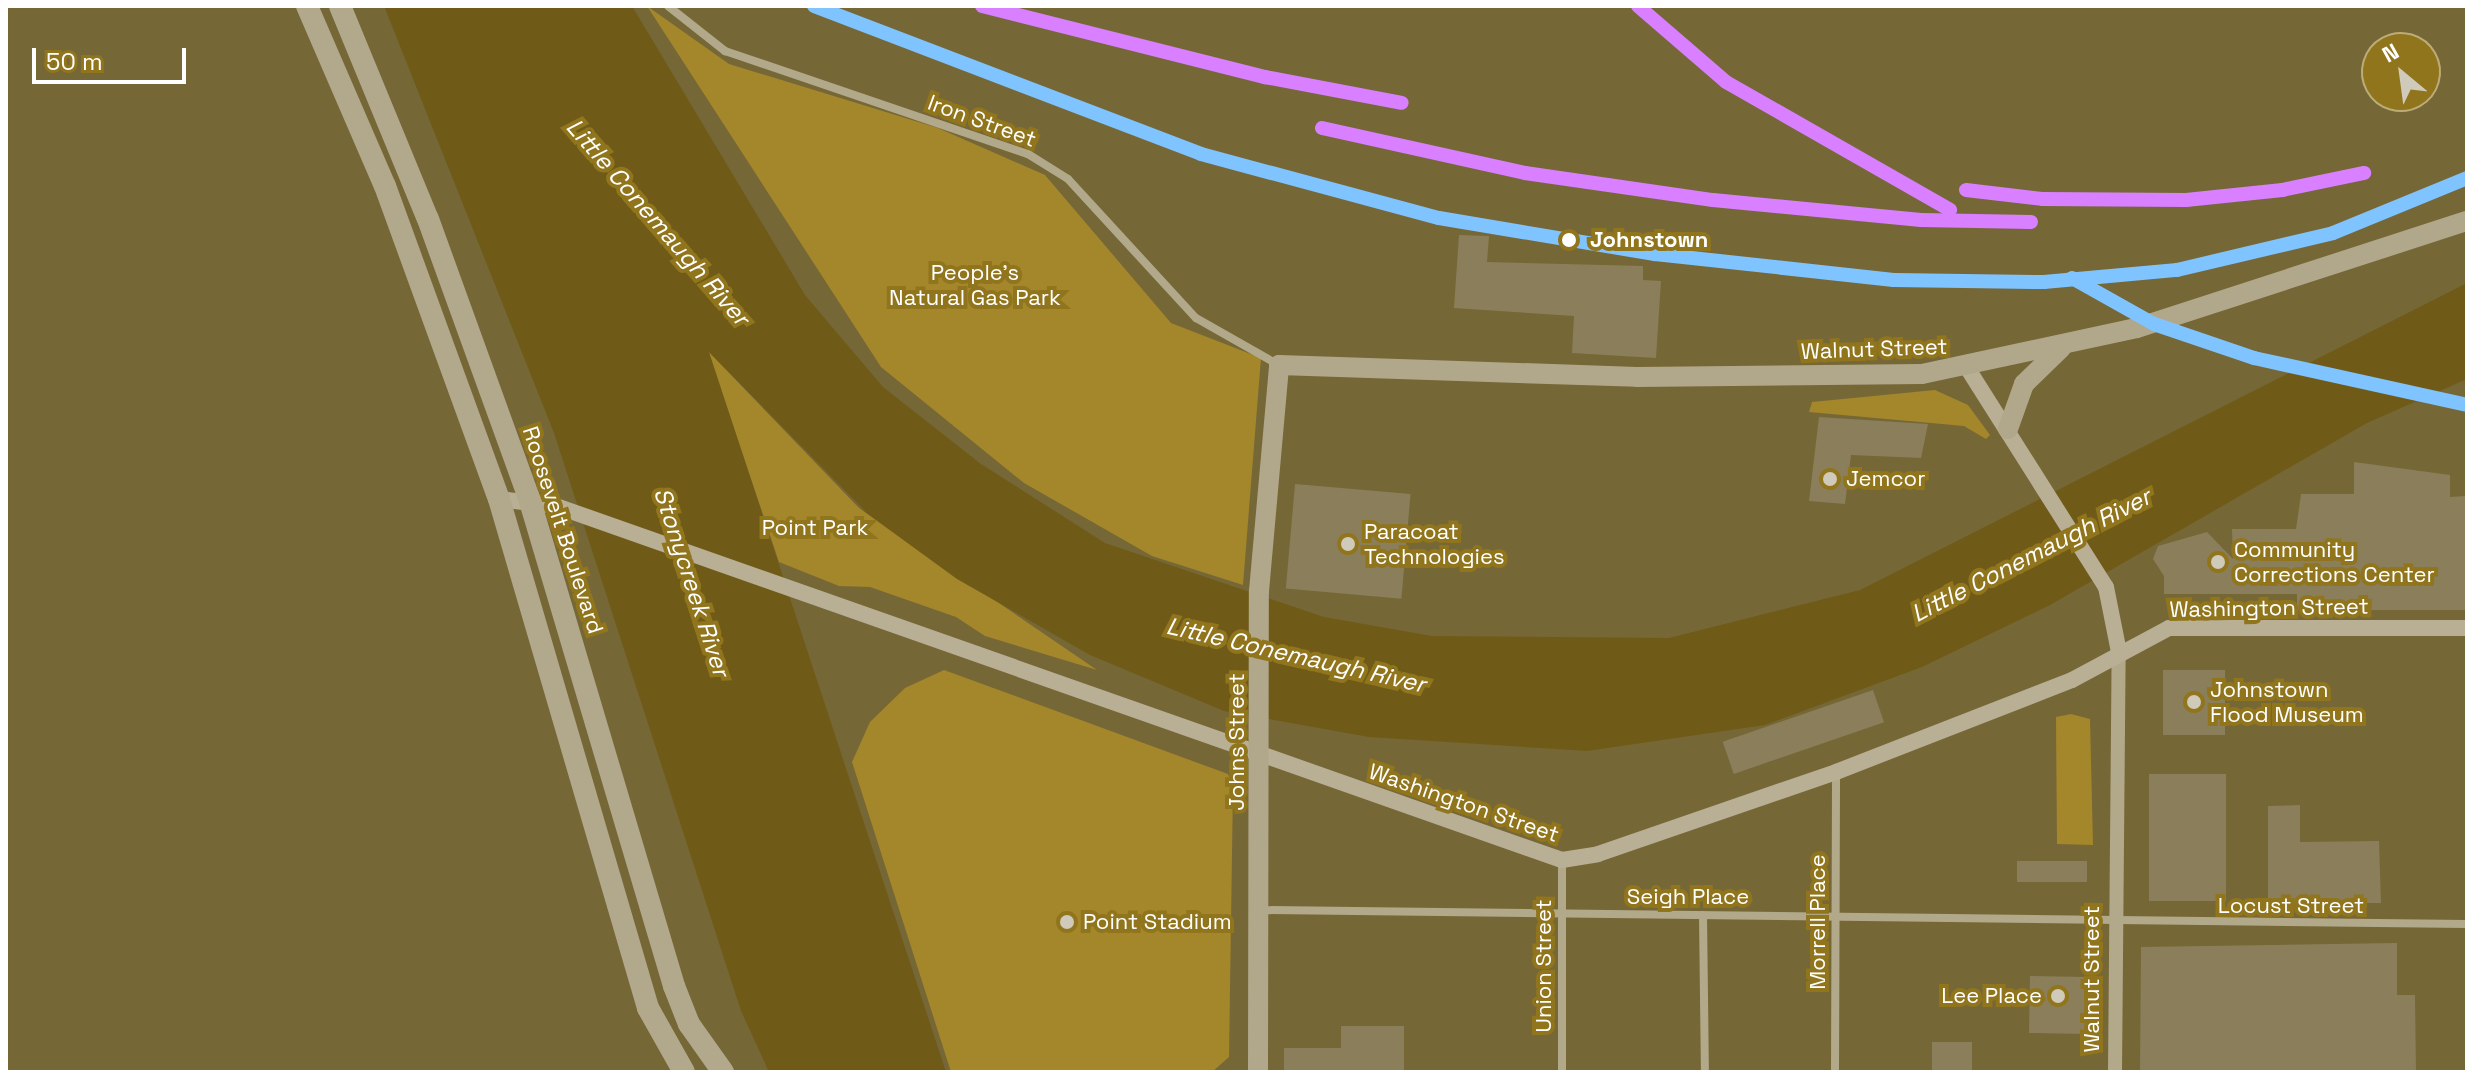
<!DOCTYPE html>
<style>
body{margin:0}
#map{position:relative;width:2473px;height:1078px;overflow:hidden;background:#766737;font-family:"Space Grotesk",sans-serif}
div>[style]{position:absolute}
.green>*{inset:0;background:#a4862b}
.water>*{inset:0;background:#6f5b17}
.building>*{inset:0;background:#8a7f5a;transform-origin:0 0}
.minor>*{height:8px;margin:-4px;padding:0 4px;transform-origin:4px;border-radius:4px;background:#b2a98b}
.tertiary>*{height:14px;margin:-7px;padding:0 7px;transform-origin:7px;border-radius:7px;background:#b2a98b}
.secondary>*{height:16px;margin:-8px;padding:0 8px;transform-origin:8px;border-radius:8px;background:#b8af94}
.primary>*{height:20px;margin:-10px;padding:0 10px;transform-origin:10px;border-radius:10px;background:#b1a88b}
.trunk>*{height:22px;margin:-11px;padding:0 11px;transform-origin:11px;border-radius:11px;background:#b2a88c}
.rail>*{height:6px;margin-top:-3px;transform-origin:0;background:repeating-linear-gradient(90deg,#b2a88c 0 14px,transparent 0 20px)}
.primary-bridge>*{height:20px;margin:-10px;padding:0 10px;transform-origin:10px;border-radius:10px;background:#b1a88b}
.rail-1>*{height:14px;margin:-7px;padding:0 7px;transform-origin:7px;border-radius:7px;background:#80c4ff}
.rail-2>*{height:14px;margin:-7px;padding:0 7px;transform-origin:7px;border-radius:7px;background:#d880ff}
.dots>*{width:22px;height:22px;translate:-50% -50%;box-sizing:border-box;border:4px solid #90751d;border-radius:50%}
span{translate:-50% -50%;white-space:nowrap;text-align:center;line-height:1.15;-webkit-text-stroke:8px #90751d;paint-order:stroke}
.street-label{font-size:22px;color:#fff}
.stop-label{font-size:22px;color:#fff;font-weight:700}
.left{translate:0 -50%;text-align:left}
.park-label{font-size:22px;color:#fff}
.poi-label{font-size:22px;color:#fff}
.right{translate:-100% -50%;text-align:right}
.water-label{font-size:24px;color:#fff;font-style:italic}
.frame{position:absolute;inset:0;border:8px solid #fff;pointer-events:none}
.north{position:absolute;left:2361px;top:32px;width:80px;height:80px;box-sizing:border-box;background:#90751d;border:2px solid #bcac77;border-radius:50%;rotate:331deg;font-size:22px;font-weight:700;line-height:32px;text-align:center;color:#fff}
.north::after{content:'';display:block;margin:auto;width:28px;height:36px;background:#cfcab9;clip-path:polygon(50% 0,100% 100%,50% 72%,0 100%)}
.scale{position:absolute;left:32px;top:48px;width:154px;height:36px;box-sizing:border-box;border:4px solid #fff;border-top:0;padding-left:10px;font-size:24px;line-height:28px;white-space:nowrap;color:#fff;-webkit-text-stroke:6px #90751d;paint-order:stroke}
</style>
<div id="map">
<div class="green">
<div style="clip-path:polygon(647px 6px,729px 64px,938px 128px,1045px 175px,1171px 323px,1261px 358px,1243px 585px,1152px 556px,1024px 483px,881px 367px)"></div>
<div style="clip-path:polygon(708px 351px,858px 507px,1097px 670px,985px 636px,956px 617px,870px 587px,839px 586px,779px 562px)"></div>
<div style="clip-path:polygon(1935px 390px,1968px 405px,1990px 435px,1986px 439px,1964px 426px,1809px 412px,1812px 402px)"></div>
<div style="clip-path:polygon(944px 670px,1228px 774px,1233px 787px,1229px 1057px,1212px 1072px,951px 1072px,852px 762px,870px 722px,905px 688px)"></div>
<div style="clip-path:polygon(2071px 714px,2090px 719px,2093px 845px,2057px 844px,2056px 717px)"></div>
</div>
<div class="water">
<div style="clip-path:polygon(384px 6px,632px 6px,805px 295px,883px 387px,981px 464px,1105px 543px,1324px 617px,1432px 636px,1669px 638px,1860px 590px,2467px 283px,2467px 379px,2367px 423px,2050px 605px,1922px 667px,1765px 725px,1587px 751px,1369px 737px,1224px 711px,1090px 655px,957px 579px,858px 507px,866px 512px,709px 352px,946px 1072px,769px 1072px,741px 1011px,554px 433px)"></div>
</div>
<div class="building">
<div style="clip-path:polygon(1459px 235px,1489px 236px,1487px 262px,1643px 266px,1643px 280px,1661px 281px,1656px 358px,1572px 353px,1574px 316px,1454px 308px)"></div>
<div style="clip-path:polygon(1819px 417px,1928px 424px,1921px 458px,1851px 455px,1845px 504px,1809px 501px)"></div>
<div style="clip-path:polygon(2354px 462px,2450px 475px,2450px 497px,2465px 496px,2467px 610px,2297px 610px,2297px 594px,2164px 594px,2164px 576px,2153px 559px,2158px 546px,2207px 532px,2233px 559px,2232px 529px,2296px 529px,2301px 494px,2354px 494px)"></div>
<div style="left:1295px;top:484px;width:116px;height:105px;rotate:5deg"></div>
<div style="left:2163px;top:670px;width:62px;height:65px"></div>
<div style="left:1873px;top:690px;width:34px;height:159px;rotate:71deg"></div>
<div style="left:2226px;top:774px;width:127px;height:77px;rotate:90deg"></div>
<div style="clip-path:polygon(2300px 805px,2300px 842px,2379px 841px,2381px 903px,2268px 903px,2268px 806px)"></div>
<div style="left:2017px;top:861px;width:70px;height:21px"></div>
<div style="clip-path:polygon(2397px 943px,2397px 995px,2415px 995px,2416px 1072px,2140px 1072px,2141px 947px)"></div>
<div style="left:2030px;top:976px;width:56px;height:57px;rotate:1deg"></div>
<div style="clip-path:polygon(1341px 1026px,1404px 1026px,1404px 1072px,1284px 1072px,1284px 1048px,1341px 1048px)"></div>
<div style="left:1932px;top:1042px;width:40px;height:30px"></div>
</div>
<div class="minor">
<div style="left:668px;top:6px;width:73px;rotate:38.3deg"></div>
<div style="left:725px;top:51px;width:320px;rotate:18.8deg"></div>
<div style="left:1028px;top:154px;width:47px;rotate:32deg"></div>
<div style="left:1068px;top:179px;width:189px;rotate:47.4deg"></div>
<div style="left:1196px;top:318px;width:93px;rotate:29.6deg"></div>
<div style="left:1261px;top:910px;width:1206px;rotate:0.67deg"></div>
<div style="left:1703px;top:915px;width:157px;rotate:89.3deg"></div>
<div style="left:1562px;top:1072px;width:212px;rotate:-90deg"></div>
<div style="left:1835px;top:1072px;width:299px;rotate:-89.8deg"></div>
</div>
<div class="tertiary">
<div style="left:2115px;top:1072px;width:420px;rotate:-89.5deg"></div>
</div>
<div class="secondary">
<div style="left:1968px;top:369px;width:258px;rotate:57.7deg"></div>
<div style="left:2106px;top:587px;width:66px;rotate:78.7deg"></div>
<div style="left:499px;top:499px;width:57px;rotate:7deg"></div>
<div style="left:556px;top:506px;width:1066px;rotate:19.39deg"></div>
<div style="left:1562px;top:860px;width:36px;rotate:-9deg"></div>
<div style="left:1598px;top:854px;width:252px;rotate:-19deg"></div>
<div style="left:1836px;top:772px;width:253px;rotate:-21.3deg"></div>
<div style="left:2072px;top:680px;width:110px;rotate:-28.2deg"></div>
<div style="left:2169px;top:628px;width:298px"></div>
</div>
<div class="primary">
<div style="left:2008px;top:429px;width:48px;rotate:-70.4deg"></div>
<div style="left:2024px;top:384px;width:52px;rotate:-44.2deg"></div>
<div style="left:1258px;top:1072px;width:481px;rotate:-89.9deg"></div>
<div style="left:1259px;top:591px;width:227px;rotate:-84.9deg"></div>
<div style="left:1279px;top:365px;width:358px;rotate:1.9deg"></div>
<div style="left:1637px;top:377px;width:285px;rotate:-0.6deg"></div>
<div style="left:1922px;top:374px;width:220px;rotate:-12.1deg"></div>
</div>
<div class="trunk">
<div style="left:307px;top:6px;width:196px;rotate:66.6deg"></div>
<div style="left:385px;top:186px;width:333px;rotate:70deg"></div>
<div style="left:499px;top:499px;width:530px;rotate:73.68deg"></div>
<div style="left:648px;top:1008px;width:73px;rotate:60.6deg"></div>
<div style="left:340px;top:6px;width:230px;rotate:67.6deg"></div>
<div style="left:428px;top:219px;width:297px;rotate:70.1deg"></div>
<div style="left:529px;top:498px;width:509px;rotate:73.45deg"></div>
<div style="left:674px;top:986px;width:41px;rotate:68.5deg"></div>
<div style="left:689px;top:1024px;width:59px;rotate:54.7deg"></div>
</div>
<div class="rail">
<div style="left:814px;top:6px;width:414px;rotate:20.9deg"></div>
<div style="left:1201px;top:154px;width:246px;rotate:15.1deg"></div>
<div style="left:1439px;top:218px;width:219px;rotate:9.5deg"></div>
<div style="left:1655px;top:254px;width:240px;rotate:6.2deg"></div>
<div style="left:1894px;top:280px;width:150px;rotate:0.8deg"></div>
<div style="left:2044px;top:282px;width:134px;rotate:-5.2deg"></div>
<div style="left:2177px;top:270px;width:160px;rotate:-13.3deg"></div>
<div style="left:2333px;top:233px;width:145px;rotate:-22.3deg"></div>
<div style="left:1638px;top:6px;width:116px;rotate:40.8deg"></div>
<div style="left:1726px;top:82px;width:149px;rotate:29.8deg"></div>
<div style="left:2116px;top:303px;width:43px;rotate:28.9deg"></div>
<div style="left:2154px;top:324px;width:106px;rotate:18.8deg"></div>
<div style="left:2254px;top:358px;width:218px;rotate:12.4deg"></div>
</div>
<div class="primary-bridge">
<div style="left:2137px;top:328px;width:347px;rotate:-18deg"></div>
</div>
<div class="rail-1">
<div style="left:814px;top:6px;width:414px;rotate:20.9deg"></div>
<div style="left:1201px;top:154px;width:246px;rotate:15.1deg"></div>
<div style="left:1439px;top:218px;width:219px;rotate:9.5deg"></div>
<div style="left:1655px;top:254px;width:240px;rotate:6.2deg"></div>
<div style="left:1894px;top:280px;width:150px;rotate:0.8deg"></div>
<div style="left:2044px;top:282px;width:134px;rotate:-5.2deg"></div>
<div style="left:2177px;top:270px;width:160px;rotate:-13.3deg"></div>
<div style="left:2333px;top:233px;width:145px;rotate:-22.3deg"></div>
<div style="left:2072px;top:278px;width:94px;rotate:29.3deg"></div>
<div style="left:2154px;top:324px;width:106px;rotate:18.8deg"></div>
<div style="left:2254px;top:358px;width:218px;rotate:12.4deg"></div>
</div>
<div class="rail-2">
<div style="left:982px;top:6px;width:292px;rotate:14.1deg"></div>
<div style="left:1265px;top:77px;width:139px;rotate:10.7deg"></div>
<div style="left:1638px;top:6px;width:116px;rotate:40.8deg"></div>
<div style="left:1726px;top:82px;width:258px;rotate:29.7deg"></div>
<div style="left:1322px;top:128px;width:208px;rotate:12.5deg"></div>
<div style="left:1525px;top:173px;width:190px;rotate:8.2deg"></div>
<div style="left:1713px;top:200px;width:209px;rotate:5.5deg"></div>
<div style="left:1921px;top:220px;width:110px;rotate:1deg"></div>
<div style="left:1966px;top:190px;width:78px;rotate:6.7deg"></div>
<div style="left:2043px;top:199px;width:143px;rotate:0.4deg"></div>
<div style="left:2186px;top:200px;width:97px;rotate:-5.9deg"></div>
<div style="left:2282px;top:190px;width:84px;rotate:-11.7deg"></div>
</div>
<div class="dots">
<div style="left:1569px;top:240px;background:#fff"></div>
<div style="left:1830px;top:479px;background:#cfcab9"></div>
<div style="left:1348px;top:544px;background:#cfcab9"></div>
<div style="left:2218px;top:562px;background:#cfcab9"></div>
<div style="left:2194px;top:702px;background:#cfcab9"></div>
<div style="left:1067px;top:922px;background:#cfcab9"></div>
<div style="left:2058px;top:996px;background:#cfcab9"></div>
</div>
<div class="street-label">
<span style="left:982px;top:121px;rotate:20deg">Iron Street</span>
<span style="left:1874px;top:349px;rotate:-2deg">Walnut Street</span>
<span style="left:563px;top:530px;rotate:72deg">Roosevelt Boulevard</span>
<span style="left:2269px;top:608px;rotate:-1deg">Washington Street</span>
<span style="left:1237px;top:742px;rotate:-90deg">Johns Street</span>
<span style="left:1464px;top:803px;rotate:19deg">Washington Street</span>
<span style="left:1688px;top:897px">Seigh Place</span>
<span style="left:2291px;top:906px">Locust Street</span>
<span style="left:1818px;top:922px;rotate:-90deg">Morrell Place</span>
<span style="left:1544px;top:966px;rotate:-90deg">Union Street</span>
<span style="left:2092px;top:979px;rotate:-90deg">Walnut Street</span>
</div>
<div class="stop-label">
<span class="left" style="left:1590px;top:240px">Johnstown</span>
</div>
<div class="park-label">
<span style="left:975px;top:285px">People's<br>Natural Gas Park</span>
<span style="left:815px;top:528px">Point Park</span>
</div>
<div class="poi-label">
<span class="left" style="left:1846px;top:479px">Jemcor</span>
<span class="left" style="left:1364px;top:544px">Paracoat<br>Technologies</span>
<span class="left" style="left:2234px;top:562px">Community<br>Corrections Center</span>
<span class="left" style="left:2210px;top:702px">Johnstown<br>Flood Museum</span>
<span class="left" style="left:1083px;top:922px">Point Stadium</span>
<span class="right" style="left:2042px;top:996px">Lee Place</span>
</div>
<div class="water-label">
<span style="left:658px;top:222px;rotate:49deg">Little Conemaugh River</span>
<span style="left:2031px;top:555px;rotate:-27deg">Little Conemaugh River</span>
<span style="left:692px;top:582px;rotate:72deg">Stonycreek River</span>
<span style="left:1296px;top:655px;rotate:13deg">Little Conemaugh River</span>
</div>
<div class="frame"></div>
<div class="north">N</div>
<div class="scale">50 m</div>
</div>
